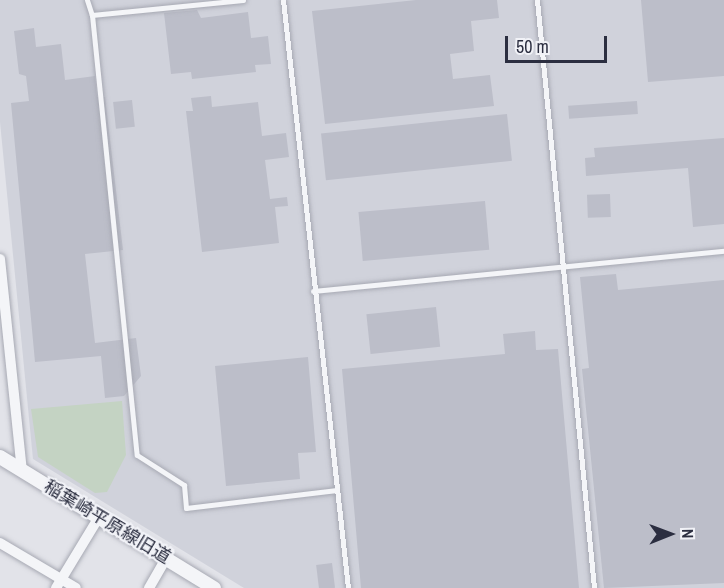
<!DOCTYPE html>
<meta charset="utf-8">
<style>
body{margin:0}
#map{position:relative;width:724px;height:588px;overflow:hidden;background:#e2e3e9;font-family:"Archivo Narrow","Noto Sans JP",sans-serif}
div>[style]{position:absolute}
.built>*{inset:0;background:#d0d2db}
.green>*{inset:0;background:#c4d3c3}
.building>*{inset:0;background:#bcbec9;transform-origin:0 0}
.roads{filter:drop-shadow(0 0 2px #a7a9b3) drop-shadow(0 0 2px #a7a9b3)}
.service>*{height:5px;margin:-2.5px;padding:0 2.5px;transform-origin:2.5px;border-radius:2.5px;background:#f4f5f8}
.minor>*{height:10px;margin:-5px;padding:0 5px;transform-origin:5px;border-radius:5px;background:#f4f5f8}
.tertiary>*{height:14px;margin:-7px;padding:0 7px;transform-origin:7px;border-radius:7px;background:#f4f5f8}
span{translate:-50% -50%;white-space:nowrap;text-align:center;line-height:1.15;-webkit-text-stroke:4.5px #f1f2f7;paint-order:stroke}
.street-label{font-size:18px;color:#2b2e40}
.north{position:absolute;left:640px;top:504px;width:60px;height:60px;-webkit-text-stroke:4px #f1f2f7;paint-order:stroke;rotate:89deg;font-size:16px;font-weight:700;line-height:24px;text-align:center;color:#2b2e40}
.north::after{content:'';display:block;margin:auto;width:21px;height:27px;background:#2b2e40;clip-path:polygon(50% 0,100% 100%,50% 72%,0 100%)}
.scale{position:absolute;left:505px;top:36px;width:102px;height:27px;box-sizing:border-box;border:3px solid #2b2e40;border-top:0;padding-left:8px;font-size:18px;line-height:21px;white-space:nowrap;color:#2b2e40;-webkit-text-stroke:4px #f1f2f7;paint-order:stroke}
</style>
<div id="map">
<div class="built">
<div style="clip-path:polygon(0 0,724px 0,724px 588px,244px 588px,33px 459px,0 122px)"></div>
</div>
<div class="green">
<div style="clip-path:polygon(122px 401px,126px 455px,107px 492px,95px 493px,38px 457px,31px 409px)"></div>
</div>
<div class="building">
<div style="clip-path:polygon(416px 0,497px 0,499px 18px,471px 21px,474px 51px,450px 54px,453px 79px,490px 75px,494px 106px,325px 124px,312px 11px)"></div>
<div style="clip-path:polygon(641px 0,724px 0,724px 76px,648px 82px)"></div>
<div style="clip-path:polygon(197px 10px,201px 18px,248px 12px,251px 38px,268px 36px,271px 64px,255px 65px,256px 72px,192px 79px,191px 72px,171px 74px,164px 13px)"></div>
<div style="clip-path:polygon(34px 28px,36px 47px,61px 44px,65px 80px,95px 76px,97px 97px,105px 97px,123px 250px,85px 254px,95px 343px,136px 338px,141px 376px,124px 396px,105px 398px,101px 356px,35px 362px,11px 103px,29px 101px,26px 76px,19px 74px,14px 31px)"></div>
<div style="clip-path:polygon(211px 96px,212px 107px,258px 102px,262px 136px,286px 133px,289px 157px,265px 160px,270px 199px,287px 197px,288px 206px,275px 207px,279px 243px,202px 252px,186px 111px,193px 111px,191px 98px)"></div>
<div style="left:132px;top:100px;width:27px;height:19px;rotate:84deg"></div>
<div style="left:637px;top:101px;width:13px;height:69px;rotate:86deg"></div>
<div style="left:507px;top:114px;width:47px;height:187px;rotate:84deg"></div>
<div style="clip-path:polygon(724px 138px,724px 224px,693px 227px,688px 168px,586px 176px,585px 158px,595px 157px,594px 148px)"></div>
<div style="left:610px;top:194px;width:23px;height:23px;rotate:88deg"></div>
<div style="left:485px;top:201px;width:49px;height:127px;rotate:85deg"></div>
<div style="clip-path:polygon(616px 274px,618px 290px,724px 280px,724px 583px,604px 588px,582px 369px,589px 368px,580px 277px)"></div>
<div style="left:436px;top:307px;width:40px;height:70px;rotate:84deg"></div>
<div style="clip-path:polygon(535px 331px,536px 350px,558px 349px,579px 588px,361px 588px,342px 369px,505px 354px,503px 334px)"></div>
<div style="clip-path:polygon(308px 357px,316px 452px,298px 453px,300px 479px,226px 486px,215px 366px)"></div>
<div style="left:332px;top:563px;width:25px;height:16px;rotate:83deg"></div>
</div>
<div class="roads">
<div class="service">
<div style="left:87px;top:0;width:16px;rotate:72deg"></div>
<div style="left:243px;top:0;width:152px;rotate:174.3deg"></div>
<div style="left:92px;top:15px;width:442px;rotate:84.2deg"></div>
<div style="left:137px;top:455px;width:56px;rotate:32.6deg"></div>
<div style="left:184px;top:485px;width:23px;rotate:85deg"></div>
<div style="left:186px;top:508px;width:152px;rotate:-6.8deg"></div>
<div style="left:283px;top:0;width:592px;rotate:83.69deg"></div>
<div style="left:537px;top:0;width:591px;rotate:84.46deg"></div>
<div style="left:313px;top:291px;width:413px;rotate:-5.6deg"></div>
</div>
<div class="minor">
<div style="left:0;top:259px;width:213px;rotate:84.1deg"></div>
<div style="left:0;top:543px;width:88px;rotate:30.6deg"></div>
<div style="left:56px;top:588px;width:83px;rotate:-58.8deg"></div>
<div style="left:149px;top:588px;width:34px;rotate:-60deg"></div>
</div>
<div class="tertiary">
<div style="left:0;top:457px;width:251px;rotate:31.5deg"></div>
</div>
</div>
<div class="street-label">
<span style="left:107px;top:522px;rotate:31deg">稲葉崎平原線旧道</span>
</div>
<div class="north">N</div>
<div class="scale">50 m</div>
</div>
